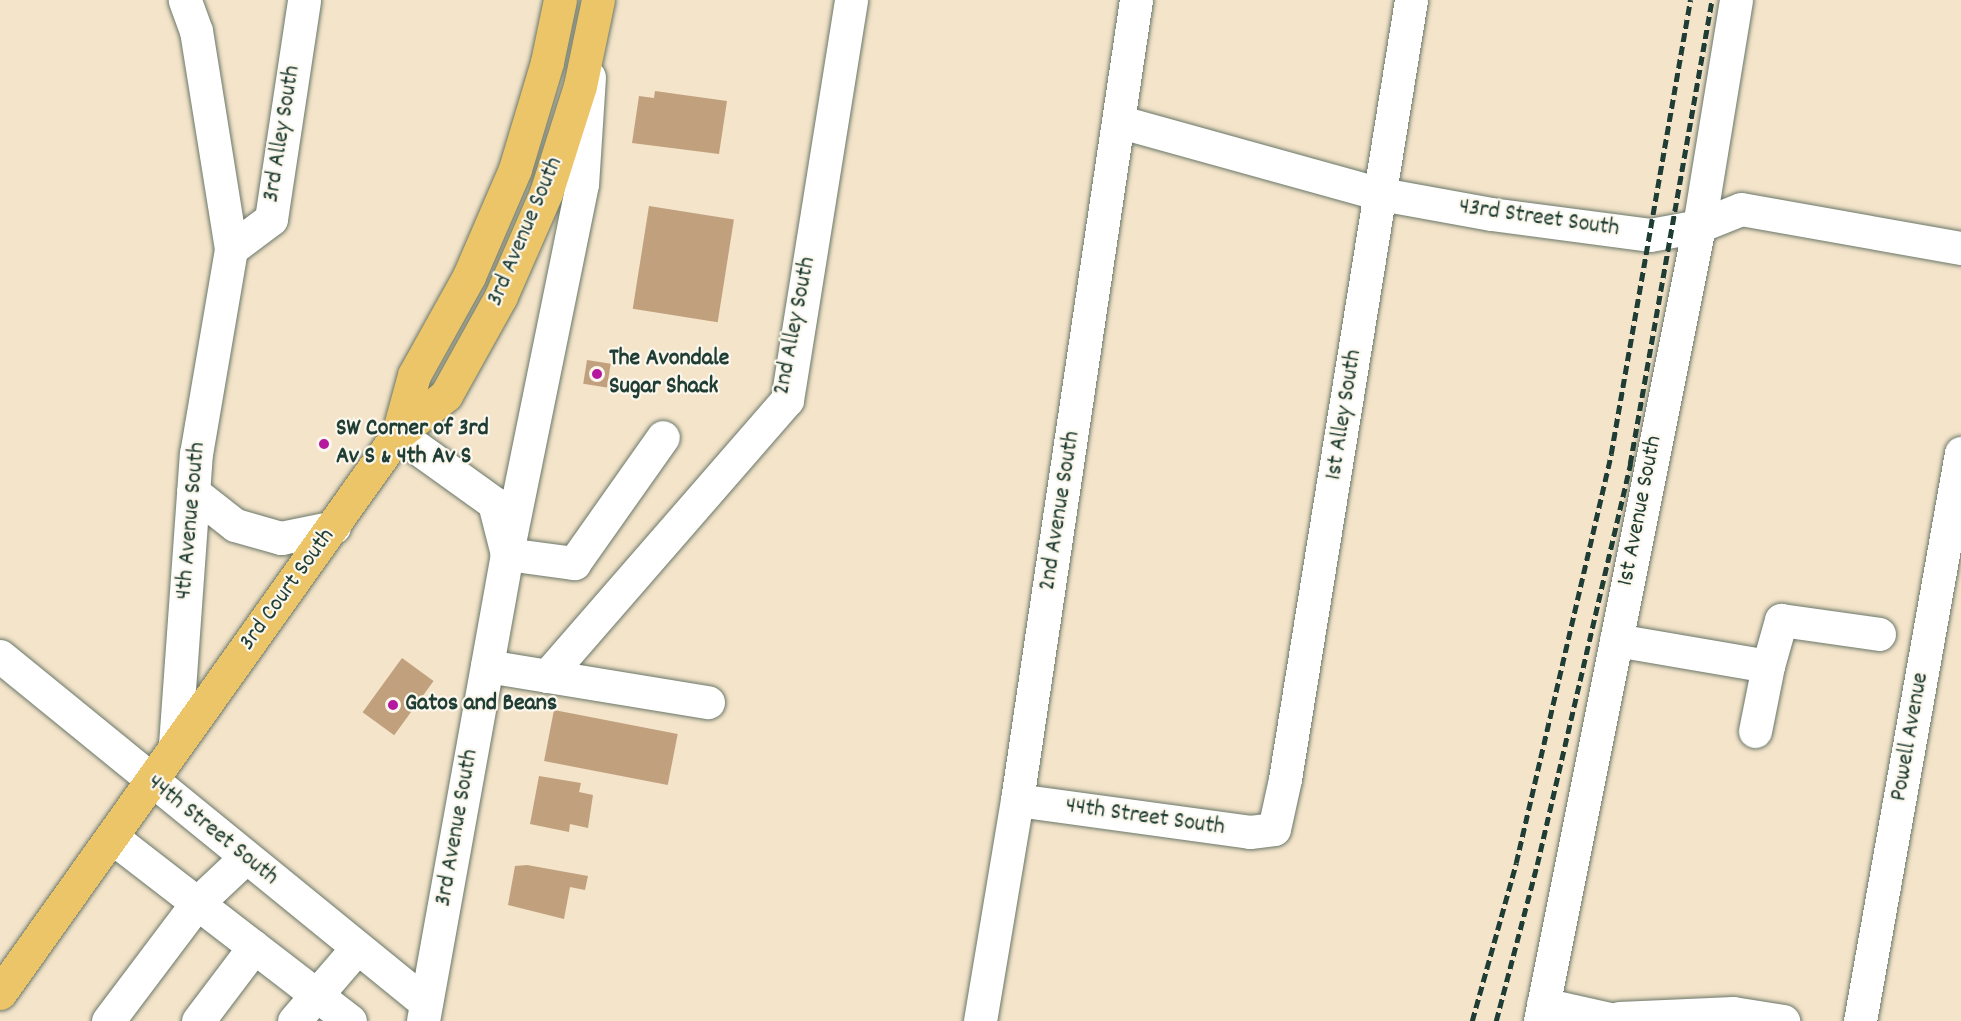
<!DOCTYPE html>
<style>
body{margin:0}
#map{position:relative;width:1961px;height:1021px;overflow:hidden;background:#f4e4ca;font-family:Dekko,sans-serif}
div>[style]{position:absolute}
.building>*{inset:0;background:#c1a07e;transform-origin:0 0}
.roads{filter:drop-shadow(0 0 2px #6a7768) drop-shadow(0 0 2px #6a7768)}
.minor>*{height:33px;margin:-16.5px;padding:0 16.5px;transform-origin:16.5px;border-radius:16.5px;background:#fff}
.major>*{height:33px;margin:-16.5px;padding:0 16.5px;transform-origin:16.5px;border-radius:16.5px;background:#edc569}
.rail>*{height:4.5px;margin-top:-2.25px;transform-origin:0;background:repeating-linear-gradient(90deg,#1f3d34 0 9px,transparent 0 13.5px)}
.dots>*{width:16px;height:16px;translate:-50% -50%;box-sizing:border-box;border:3px solid #fbf7ec;border-radius:50%}
span{translate:-50% -50%;white-space:nowrap;text-align:center;line-height:1.15;-webkit-text-stroke:4.5px #fbf7ec;paint-order:stroke}
.street-label{font-size:24px;color:#1f3d34}
.poi-label{font-size:24px;color:#1f3d34;font-weight:700}
.left{translate:0 -50%;text-align:left}
</style>
<div id="map">
<div class="building">
<div style="clip-path:polygon(655px 91px,727px 101px,719px 154px,632px 143px,639px 96px,654px 98px)"></div>
<div style="left:649px;top:206px;width:86px;height:104px;rotate:9deg"></div>
<div style="left:587px;top:360px;width:24px;height:24px;rotate:9deg"></div>
<div style="left:402px;top:658px;width:39px;height:67px;rotate:36deg"></div>
<div style="left:554px;top:710px;width:126px;height:52px;rotate:11deg"></div>
<div style="clip-path:polygon(539px 776px,581px 783px,579px 792px,593px 795px,588px 828px,570px 824px,569px 832px,530px 824px)"></div>
<div style="clip-path:polygon(527px 865px,588px 876px,585px 890px,570px 887px,564px 919px,508px 905px,515px 866px)"></div>
</div>
<div class="roads">
<div class="minor">
<div style="left:589px;top:77px;width:107px;rotate:93.7deg"></div>
<div style="left:582px;top:184px;width:378px;rotate:101.5deg"></div>
<div style="left:507px;top:554px;width:68px;rotate:7.7deg"></div>
<div style="left:574px;top:563px;width:154px;rotate:-54.8deg"></div>
<div style="left:1121px;top:122px;width:270px;rotate:15.5deg"></div>
<div style="left:1381px;top:194px;width:112px;rotate:10.3deg"></div>
<div style="left:1491px;top:214px;width:160px;rotate:7.5deg"></div>
<div style="left:1650px;top:235px;width:50px;rotate:-10.4deg"></div>
<div style="left:1699px;top:226px;width:45px;rotate:-22deg"></div>
<div style="left:1741px;top:209px;width:223px;rotate:10.1deg"></div>
<div style="left:231px;top:249px;width:50px;rotate:-36.9deg"></div>
<div style="left:271px;top:219px;width:221px;rotate:-81.4deg"></div>
<div style="left:398px;top:434px;width:118px;rotate:35.7deg"></div>
<div style="left:494px;top:503px;width:53px;rotate:75.7deg"></div>
<div style="left:507px;top:554px;width:474px;rotate:100.2deg"></div>
<div style="left:193px;top:492px;width:53px;rotate:38.2deg"></div>
<div style="left:235px;top:525px;width:48px;rotate:15.8deg"></div>
<div style="left:281px;top:538px;width:54px;rotate:-11.7deg"></div>
<div style="left:1616px;top:640px;width:154px;rotate:9.7deg"></div>
<div style="left:1768px;top:666px;width:48px;rotate:-74.2deg"></div>
<div style="left:1781px;top:620px;width:99px;rotate:8.1deg"></div>
<div style="left:0;top:656px;width:549px;rotate:39.16deg"></div>
<div style="left:487px;top:666px;width:224px;rotate:9.3deg"></div>
<div style="left:547px;top:676px;width:366px;rotate:-49deg"></div>
<div style="left:787px;top:400px;width:405px;rotate:-80.9deg"></div>
<div style="left:1755px;top:731px;width:66px;rotate:-78.7deg"></div>
<div style="left:175px;top:745px;width:292px;rotate:-85.9deg"></div>
<div style="left:196px;top:454px;width:208px;rotate:-80.3deg"></div>
<div style="left:231px;top:249px;width:221px;rotate:-99.1deg"></div>
<div style="left:196px;top:31px;width:33px;rotate:-110deg"></div>
<div style="left:1017px;top:800px;width:235px;rotate:7.8deg"></div>
<div style="left:1250px;top:832px;width:24px;rotate:-7deg"></div>
<div style="left:1274px;top:829px;width:51px;rotate:-77.6deg"></div>
<div style="left:1285px;top:779px;width:789px;rotate:-80.81deg"></div>
<div style="left:245px;top:858px;width:66px;rotate:136.8deg"></div>
<div style="left:197px;top:903px;width:193px;rotate:37.6deg"></div>
<div style="left:1543px;top:1004px;width:78px;rotate:12.6deg"></div>
<div style="left:1619px;top:1018px;width:114px;rotate:-2.5deg"></div>
<div style="left:1733px;top:1013px;width:51px;rotate:9.1deg"></div>
<div style="left:108px;top:1021px;width:148px;rotate:-53deg"></div>
<div style="left:197px;top:903px;width:106px;rotate:-142.3deg"></div>
<div style="left:198px;top:1021px;width:93px;rotate:-52.9deg"></div>
<div style="left:294px;top:1021px;width:96px;rotate:-49.2deg"></div>
<div style="left:980px;top:1021px;width:224px;rotate:-80.5deg"></div>
<div style="left:1017px;top:800px;width:809px;rotate:-81.54deg"></div>
<div style="left:1540px;top:1021px;width:811px;rotate:-78.69deg"></div>
<div style="left:1699px;top:226px;width:229px;rotate:-80.7deg"></div>
<div style="left:1860px;top:1021px;width:577px;rotate:-79.92deg"></div>
</div>
<div class="major">
<div style="left:398px;top:434px;width:61px;rotate:-74.8deg"></div>
<div style="left:414px;top:375px;width:113px;rotate:-60.9deg"></div>
<div style="left:469px;top:276px;width:116px;rotate:-66.7deg"></div>
<div style="left:515px;top:169px;width:112px;rotate:-73.3deg"></div>
<div style="left:547px;top:62px;width:63px;rotate:-78.2deg"></div>
<div style="left:0;top:993px;width:686px;rotate:-54.55deg"></div>
<div style="left:398px;top:434px;width:62px;rotate:-39.1deg"></div>
<div style="left:446px;top:395px;width:113px;rotate:-60.9deg"></div>
<div style="left:501px;top:296px;width:112px;rotate:-66.4deg"></div>
<div style="left:546px;top:193px;width:112px;rotate:-72.4deg"></div>
<div style="left:580px;top:86px;width:88px;rotate:-78.2deg"></div>
</div>
</div>
<div class="rail">
<div style="left:1472px;top:1021px;width:164px;rotate:-74.4deg"></div>
<div style="left:1516px;top:863px;width:420px;rotate:-76.9deg"></div>
<div style="left:1611px;top:454px;width:461px;rotate:-80.1deg"></div>
<div style="left:1496px;top:1021px;width:161px;rotate:-75.3deg"></div>
<div style="left:1537px;top:865px;width:412px;rotate:-76.9deg"></div>
<div style="left:1630px;top:464px;width:471px;rotate:-80deg"></div>
</div>
<div class="dots">
<div style="left:597px;top:374px;background:#b5179e"></div>
<div style="left:324px;top:444px;background:#b5179e"></div>
<div style="left:393px;top:705px;background:#b5179e"></div>
</div>
<div class="street-label">
<span style="left:283px;top:134px;rotate:-81deg">3rd Alley South</span>
<span style="left:1539px;top:219px;rotate:8deg">43rd Street South</span>
<span style="left:526px;top:232px;rotate:-67deg">3rd Avenue South</span>
<span style="left:796px;top:326px;rotate:-79deg">2nd Alley South</span>
<span style="left:1345px;top:415px;rotate:-81deg">1st Alley South</span>
<span style="left:1061px;top:511px;rotate:-81deg">2nd Avenue South</span>
<span style="left:1641px;top:511px;rotate:-79deg">1st Avenue South</span>
<span style="left:192px;top:521px;rotate:-85deg">4th Avenue South</span>
<span style="left:288px;top:590px;rotate:-54deg">3rd Court South</span>
<span style="left:1911px;top:737px;rotate:-80deg">Powell Avenue</span>
<span style="left:1145px;top:818px;rotate:8deg">44th Street South</span>
<span style="left:458px;top:828px;rotate:-80deg">3rd Avenue South</span>
<span style="left:212px;top:831px;rotate:39deg">44th Street South</span>
</div>
<div class="poi-label">
<span class="left" style="left:609px;top:374px">The Avondale<br>Sugar Shack</span>
<span class="left" style="left:336px;top:444px">SW Corner of 3rd<br>Av S &amp; 4th Av S</span>
<span class="left" style="left:405px;top:705px">Gatos and Beans</span>
</div>
</div>
